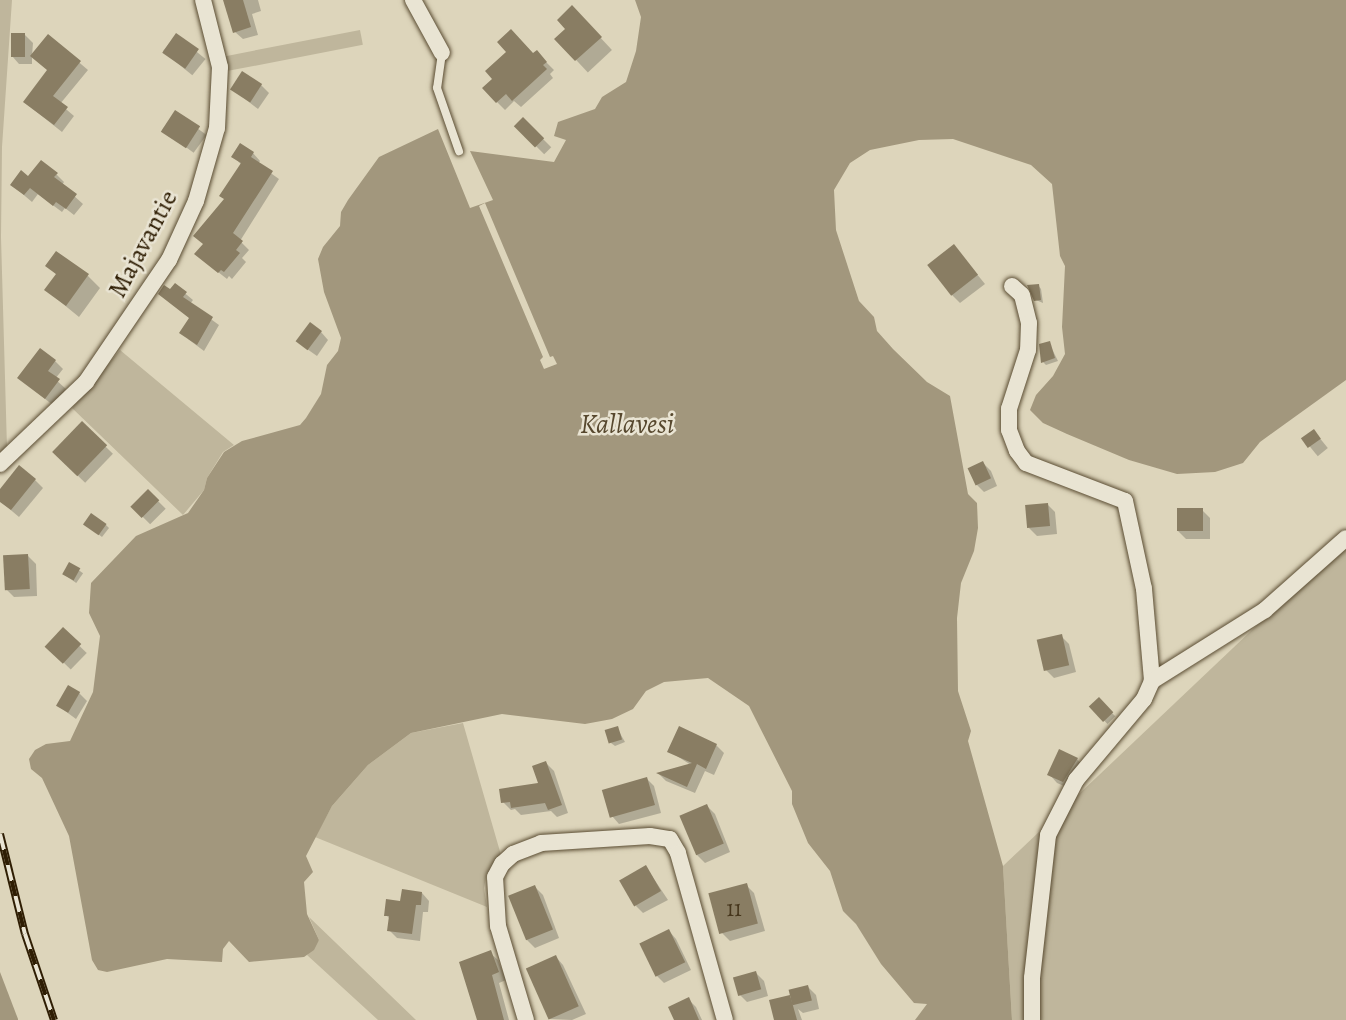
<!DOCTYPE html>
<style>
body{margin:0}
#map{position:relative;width:1346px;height:1020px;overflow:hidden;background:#ddd5bb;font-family:Alegreya,serif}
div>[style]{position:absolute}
.green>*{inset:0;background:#bfb69c;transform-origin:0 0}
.water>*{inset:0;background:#a2977d}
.pier>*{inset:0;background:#ddd5bb}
.shadow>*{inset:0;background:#0003;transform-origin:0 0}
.building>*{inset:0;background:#897d63;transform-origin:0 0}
.roads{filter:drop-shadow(0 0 2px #5a4c32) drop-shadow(0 0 2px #5a4c32)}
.service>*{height:8px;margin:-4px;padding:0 4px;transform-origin:4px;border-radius:4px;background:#e9e4d3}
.minor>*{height:16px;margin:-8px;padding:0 8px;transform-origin:8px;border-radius:8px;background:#e9e4d3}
.rail>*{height:8px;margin-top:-4px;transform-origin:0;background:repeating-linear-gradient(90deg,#e9e4d3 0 16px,#2f1e04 0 32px);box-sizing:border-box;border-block:2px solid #2f1e04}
span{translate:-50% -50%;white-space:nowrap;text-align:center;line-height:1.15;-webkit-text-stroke:5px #e9e4d3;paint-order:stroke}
.number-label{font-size:23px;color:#46361c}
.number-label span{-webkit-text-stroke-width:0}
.street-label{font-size:26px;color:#2f1e04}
.water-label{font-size:28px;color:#57482e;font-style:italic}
</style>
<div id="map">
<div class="green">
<div style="clip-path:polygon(0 0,12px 0,2px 147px,1px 237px,7px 448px,0 454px)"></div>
<div style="left:360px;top:30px;width:15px;height:137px;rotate:79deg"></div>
<div style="clip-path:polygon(120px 350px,234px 445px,223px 452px,207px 478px,204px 490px,183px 515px,72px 408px)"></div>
<div style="clip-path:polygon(1346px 541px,1346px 1020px,1012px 1020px,1003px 866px)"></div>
<div style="clip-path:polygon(463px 723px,501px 855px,486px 877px,484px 888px,487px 907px,315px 837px,332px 806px,368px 765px,411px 733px)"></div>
<div style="clip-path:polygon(309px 917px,416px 1020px,378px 1020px,307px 955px,319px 940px)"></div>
</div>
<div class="water">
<div style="clip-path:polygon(635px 0,1346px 0,1346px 380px,1260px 442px,1243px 463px,1215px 472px,1177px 474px,1129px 460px,1067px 434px,1043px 423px,1030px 410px,1036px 395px,1053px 376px,1065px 354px,1062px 327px,1065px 266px,1060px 256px,1052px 184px,1031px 165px,953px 139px,919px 140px,870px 150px,850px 163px,834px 190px,836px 230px,859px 301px,874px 317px,877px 331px,893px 349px,927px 382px,950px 396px,968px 494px,977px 503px,978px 528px,974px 551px,961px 583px,957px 618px,958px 691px,971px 731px,968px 741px,1003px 866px,1012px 1020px,915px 1020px,927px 1004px,914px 1003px,881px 964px,856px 924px,843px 911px,830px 871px,808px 843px,792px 804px,792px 791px,749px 706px,708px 678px,664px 682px,646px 691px,633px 709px,612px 719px,585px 724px,502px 714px,411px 733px,368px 765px,332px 806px,306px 856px,313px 872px,304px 882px,307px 914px,319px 940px,314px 950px,304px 957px,249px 962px,229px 941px,223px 949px,222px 962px,167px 959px,107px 972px,98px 970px,92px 960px,69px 836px,42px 778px,31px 769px,29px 759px,35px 750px,46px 744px,70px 741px,93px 692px,100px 636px,89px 613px,91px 583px,136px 536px,188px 513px,204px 490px,207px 478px,224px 452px,242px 441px,300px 425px,306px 418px,321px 394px,327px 365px,338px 351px,341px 338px,324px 292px,318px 259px,323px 247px,340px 226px,341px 212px,348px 200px,379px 157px,438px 129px,470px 208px,493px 200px,470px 151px,554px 162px,566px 140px,554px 136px,558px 122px,595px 109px,602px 97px,626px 82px,636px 51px,641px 17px)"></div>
<div style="clip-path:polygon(0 972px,18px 1019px,18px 1020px,0 1020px)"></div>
</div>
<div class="pier">
<div style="clip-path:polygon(485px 203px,550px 357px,553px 356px,557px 364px,544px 369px,540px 360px,543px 357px,479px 206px)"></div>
</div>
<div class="shadow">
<div style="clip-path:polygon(225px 0,258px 0,261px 11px,252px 14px,258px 35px,243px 39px,235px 32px)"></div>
<div style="left:584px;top:20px;width:41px;height:33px;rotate:47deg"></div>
<div style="clip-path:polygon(25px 35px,33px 43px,32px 56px,48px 36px,88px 70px,60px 104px,74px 116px,62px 132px,33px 109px,49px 71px,32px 56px,32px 64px,19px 64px,12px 56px)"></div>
<div style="left:176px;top:35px;width:38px;height:21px;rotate:39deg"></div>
<div style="clip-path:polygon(533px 55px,544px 60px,554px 70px,550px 74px,553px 78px,521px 107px,514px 101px,505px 110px,497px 102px,494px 79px)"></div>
<div style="clip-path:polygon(261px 85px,269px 93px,258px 109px,232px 89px)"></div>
<div style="left:175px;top:112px;width:39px;height:22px;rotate:36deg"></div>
<div style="left:523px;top:119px;width:40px;height:10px;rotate:45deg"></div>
<div style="clip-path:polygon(253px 153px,260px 161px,258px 164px,279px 179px,240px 241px,249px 250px,242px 258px,246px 262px,232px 279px,229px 276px,227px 279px,204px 261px,205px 244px,242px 165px,233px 157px)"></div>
<div style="clip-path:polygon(56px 174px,64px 182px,62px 185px,83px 204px,74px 215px,65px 208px,62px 212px,38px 194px,32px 202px,12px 185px)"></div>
<div style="clip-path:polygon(954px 246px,985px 284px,960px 303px,952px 295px)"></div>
<div style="clip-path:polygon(48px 266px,88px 276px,100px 288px,79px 317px,46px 290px,57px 275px)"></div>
<div style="clip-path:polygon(175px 285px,193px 300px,190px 304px,219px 325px,204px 351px,188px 339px,190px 319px,171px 292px)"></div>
<div style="clip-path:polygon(1038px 285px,1041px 289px,1043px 303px,1036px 300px)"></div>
<div style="clip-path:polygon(321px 332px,328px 340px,317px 356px,307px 349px)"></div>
<div style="clip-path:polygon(1049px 343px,1058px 361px,1046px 365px,1043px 362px)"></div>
<div style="clip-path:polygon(55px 361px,63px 369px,55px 379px,66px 389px,54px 406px,19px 378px)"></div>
<div style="left:82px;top:424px;width:43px;height:40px;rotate:44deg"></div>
<div style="left:1314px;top:431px;width:22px;height:13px;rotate:51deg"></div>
<div style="clip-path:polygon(983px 463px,991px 471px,997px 486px,984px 492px,976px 484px)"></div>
<div style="clip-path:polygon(35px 480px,43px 488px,19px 517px,0 501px,0 491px)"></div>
<div style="left:148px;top:491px;width:25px;height:22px;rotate:45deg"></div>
<div style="clip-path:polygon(1047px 504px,1055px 512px,1057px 534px,1037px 536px,1029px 528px)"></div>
<div style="clip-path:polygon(1202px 510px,1210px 518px,1210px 539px,1186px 539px,1178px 531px)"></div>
<div style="clip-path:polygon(106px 525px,109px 528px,102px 537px,89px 527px)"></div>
<div style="clip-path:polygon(28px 556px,36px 564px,37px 596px,14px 597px,6px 589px)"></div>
<div style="left:70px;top:564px;width:16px;height:12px;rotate:35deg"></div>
<div style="left:63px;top:630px;width:33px;height:23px;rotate:44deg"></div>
<div style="clip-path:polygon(1061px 636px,1069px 644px,1076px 672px,1054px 678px,1046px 670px)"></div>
<div style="clip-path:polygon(79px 693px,87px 701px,76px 719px,57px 705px)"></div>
<div style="left:1099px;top:700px;width:23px;height:11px;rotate:45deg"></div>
<div style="clip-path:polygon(617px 728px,625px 742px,615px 746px,611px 743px)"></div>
<div style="clip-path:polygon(716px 745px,724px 753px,714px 775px,705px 771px,695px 793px,666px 781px,659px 774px,691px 765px,669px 751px)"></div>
<div style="clip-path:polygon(1077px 759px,1084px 767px,1071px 789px,1057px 783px,1050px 775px)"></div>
<div style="clip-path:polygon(546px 763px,554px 771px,568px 813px,557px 817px,551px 811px,521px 815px,515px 809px,511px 810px,503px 802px,541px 785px)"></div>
<div style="clip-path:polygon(647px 779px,654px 786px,661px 813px,619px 824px,612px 816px)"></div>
<div style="clip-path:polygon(707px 806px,715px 814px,730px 852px,705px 863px,697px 855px)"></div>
<div style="clip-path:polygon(646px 867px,668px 900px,643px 913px,636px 906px)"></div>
<div style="clip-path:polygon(746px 885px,754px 893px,765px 931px,730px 941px,722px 933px)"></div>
<div style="clip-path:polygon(535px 887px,543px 895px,559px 938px,535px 948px,527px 940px)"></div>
<div style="clip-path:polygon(422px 893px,429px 901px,428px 912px,423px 912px,420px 941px,397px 938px,389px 930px,390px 919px,386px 915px)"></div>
<div style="clip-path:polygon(669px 931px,676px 939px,691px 970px,664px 983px,656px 975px)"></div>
<div style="clip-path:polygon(490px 953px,498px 960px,506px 980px,499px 983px,509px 1020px,480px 1020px)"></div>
<div style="clip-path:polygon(556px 957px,563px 965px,586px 1014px,572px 1020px,550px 1019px)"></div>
<div style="clip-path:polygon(756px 973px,764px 981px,768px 996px,747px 1002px,739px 994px)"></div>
<div style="clip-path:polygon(808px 987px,816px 995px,819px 1009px,803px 1013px,798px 1009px,802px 1020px,776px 1020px,789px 997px,794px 1001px)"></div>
<div style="clip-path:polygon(688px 999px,696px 1007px,702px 1020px,676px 1020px)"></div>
</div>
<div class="building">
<div style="clip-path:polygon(223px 0,243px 0,251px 27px,233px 33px)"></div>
<div style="clip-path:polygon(572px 5px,602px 37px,575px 61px,554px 39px,565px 29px,557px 20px)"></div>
<div style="clip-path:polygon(511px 29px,533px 53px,537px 50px,547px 62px,543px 65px,547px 69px,512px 101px,506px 94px,496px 103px,482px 88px,492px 79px,485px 71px,506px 52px,497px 42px)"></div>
<div style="left:11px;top:33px;width:14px;height:24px"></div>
<div style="left:176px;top:33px;width:28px;height:24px;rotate:35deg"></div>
<div style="clip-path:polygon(48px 34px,81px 61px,53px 96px,68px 107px,54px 125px,23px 102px,47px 70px,30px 56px)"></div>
<div style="left:242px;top:71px;width:24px;height:22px;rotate:33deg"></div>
<div style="left:175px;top:110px;width:30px;height:26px;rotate:33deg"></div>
<div style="left:523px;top:117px;width:30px;height:13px;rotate:45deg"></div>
<div style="clip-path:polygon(240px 143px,254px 152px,251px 157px,273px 171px,233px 233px,243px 241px,236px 250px,240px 253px,224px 272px,221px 270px,218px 273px,194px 254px,203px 244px,193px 236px,224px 199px,219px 196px,241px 163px,231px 157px)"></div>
<div style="clip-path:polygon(41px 160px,58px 173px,54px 177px,77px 194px,66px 209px,56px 202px,53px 206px,30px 188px,24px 195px,10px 185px,21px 170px,28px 176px)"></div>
<div style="left:954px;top:244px;width:39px;height:34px;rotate:52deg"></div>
<div style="clip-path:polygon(56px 251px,89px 274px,66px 306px,44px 290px,56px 274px,45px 266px)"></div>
<div style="clip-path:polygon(175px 283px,187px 292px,183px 297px,213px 317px,197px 345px,179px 333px,189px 318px,158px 294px,164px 285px,170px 289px)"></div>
<div style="clip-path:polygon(1039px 284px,1041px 300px,1034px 301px,1027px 285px)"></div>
<div style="left:310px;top:322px;width:15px;height:24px;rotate:37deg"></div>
<div style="clip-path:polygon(1050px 341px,1055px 358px,1041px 363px,1039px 344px)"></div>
<div style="clip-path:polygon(40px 348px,56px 360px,48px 371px,60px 379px,45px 399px,17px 378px)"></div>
<div style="left:82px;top:421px;width:35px;height:43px;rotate:44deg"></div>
<div style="left:1314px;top:429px;width:12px;height:16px;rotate:55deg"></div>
<div style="left:983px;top:461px;width:19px;height:17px;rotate:65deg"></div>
<div style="clip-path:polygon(19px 465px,36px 479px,11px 510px,0 502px,0 489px)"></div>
<div style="left:148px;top:489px;width:16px;height:25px;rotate:45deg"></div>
<div style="left:1048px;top:503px;width:23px;height:23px;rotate:85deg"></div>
<div style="left:1177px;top:508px;width:26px;height:23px"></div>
<div style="left:91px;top:513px;width:19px;height:14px;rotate:35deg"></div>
<div style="left:28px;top:554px;width:35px;height:25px;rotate:87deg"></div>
<div style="left:69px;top:562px;width:13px;height:14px;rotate:29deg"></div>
<div style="left:63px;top:627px;width:25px;height:27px;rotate:43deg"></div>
<div style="left:1062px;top:634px;width:32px;height:26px;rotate:77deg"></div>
<div style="left:68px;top:685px;width:14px;height:24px;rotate:30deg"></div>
<div style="left:1099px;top:697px;width:21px;height:14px;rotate:47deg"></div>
<div style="left:618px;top:726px;width:14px;height:14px;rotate:73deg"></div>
<div style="clip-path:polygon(679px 726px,717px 744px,706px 769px,697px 764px,687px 787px,656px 773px,692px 763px,667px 752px)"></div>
<div style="clip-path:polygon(1059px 749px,1078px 758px,1063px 782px,1047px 775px)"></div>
<div style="clip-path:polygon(546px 761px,562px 805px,548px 810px,545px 803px,511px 808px,510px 802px,501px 803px,499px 789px,538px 783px,532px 766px)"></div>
<div style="left:647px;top:777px;width:29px;height:47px;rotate:74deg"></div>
<div style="left:707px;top:804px;width:43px;height:30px;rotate:67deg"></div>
<div style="left:646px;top:865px;width:30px;height:31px;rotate:60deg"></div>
<div style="left:747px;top:883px;width:42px;height:40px;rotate:75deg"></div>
<div style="left:535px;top:885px;width:48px;height:29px;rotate:68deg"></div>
<div style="clip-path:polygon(402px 889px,422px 892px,421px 905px,416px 905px,412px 934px,387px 931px,389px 916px,384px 916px,386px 899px,400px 901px)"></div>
<div style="left:669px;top:929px;width:37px;height:33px;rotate:64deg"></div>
<div style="clip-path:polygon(491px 950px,499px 972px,492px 975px,504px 1020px,477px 1020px,459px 962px)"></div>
<div style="left:556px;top:955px;width:56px;height:33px;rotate:66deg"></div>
<div style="left:756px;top:971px;width:19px;height:24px;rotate:74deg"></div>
<div style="left:808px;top:985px;width:16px;height:20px;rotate:76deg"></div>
<div style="clip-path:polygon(790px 995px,797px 1020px,774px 1020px,769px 1000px)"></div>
<div style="clip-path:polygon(689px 997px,699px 1020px,674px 1020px,668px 1007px)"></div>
</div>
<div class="roads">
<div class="service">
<div style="left:442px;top:53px;width:35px;rotate:98deg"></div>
<div style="left:437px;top:88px;width:67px;rotate:70.8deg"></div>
</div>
<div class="minor">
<div style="left:413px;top:0;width:60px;rotate:61.3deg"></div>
<div style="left:1012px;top:286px;width:13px;rotate:42deg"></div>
<div style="left:1022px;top:295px;width:29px;rotate:76deg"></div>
<div style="left:1029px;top:323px;width:27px;rotate:92deg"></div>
<div style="left:1028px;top:350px;width:62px;rotate:107.9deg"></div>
<div style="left:1009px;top:409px;width:21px;rotate:90deg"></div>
<div style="left:1009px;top:430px;width:22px;rotate:69deg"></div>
<div style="left:1017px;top:451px;width:15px;rotate:53deg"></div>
<div style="left:1026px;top:463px;width:106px;rotate:21deg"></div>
<div style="left:1125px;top:501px;width:90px;rotate:77.8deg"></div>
<div style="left:1144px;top:589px;width:92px;rotate:85deg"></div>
<div style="left:0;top:464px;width:119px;rotate:-43.6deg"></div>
<div style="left:86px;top:382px;width:148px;rotate:-55.8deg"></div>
<div style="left:169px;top:260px;width:65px;rotate:-65.4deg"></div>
<div style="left:196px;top:201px;width:76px;rotate:-74deg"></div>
<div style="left:217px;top:128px;width:61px;rotate:-87.2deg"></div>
<div style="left:220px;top:67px;width:69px;rotate:-104.2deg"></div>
<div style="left:526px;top:1020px;width:98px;rotate:-106.6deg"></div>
<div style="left:498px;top:926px;width:49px;rotate:-93.5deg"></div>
<div style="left:495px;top:877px;width:15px;rotate:-62deg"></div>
<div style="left:502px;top:864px;width:15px;rotate:-42deg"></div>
<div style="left:513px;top:854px;width:30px;rotate:-21deg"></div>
<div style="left:541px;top:843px;width:109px;rotate:-3.7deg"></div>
<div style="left:650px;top:836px;width:20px;rotate:9deg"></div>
<div style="left:670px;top:839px;width:16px;rotate:60deg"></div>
<div style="left:678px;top:853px;width:173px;rotate:74.3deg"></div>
<div style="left:1032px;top:1020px;width:42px;rotate:-90deg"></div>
<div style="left:1032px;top:978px;width:144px;rotate:-83.6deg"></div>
<div style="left:1048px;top:835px;width:62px;rotate:-63deg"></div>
<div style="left:1076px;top:780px;width:106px;rotate:-50deg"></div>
<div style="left:1144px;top:699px;width:20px;rotate:-66deg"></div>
<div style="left:1152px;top:681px;width:133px;rotate:-32.1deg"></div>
<div style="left:1265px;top:610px;width:108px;rotate:-41.6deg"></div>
</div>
</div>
<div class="rail">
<div style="left:0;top:834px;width:103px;rotate:76deg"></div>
<div style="left:25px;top:934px;width:91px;rotate:71.4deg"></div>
</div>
<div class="number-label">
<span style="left:734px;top:909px">11</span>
</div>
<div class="street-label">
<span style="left:143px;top:244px;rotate:-62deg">Majavantie</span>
</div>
<div class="water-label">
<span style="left:627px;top:424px">Kallavesi</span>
</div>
</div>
